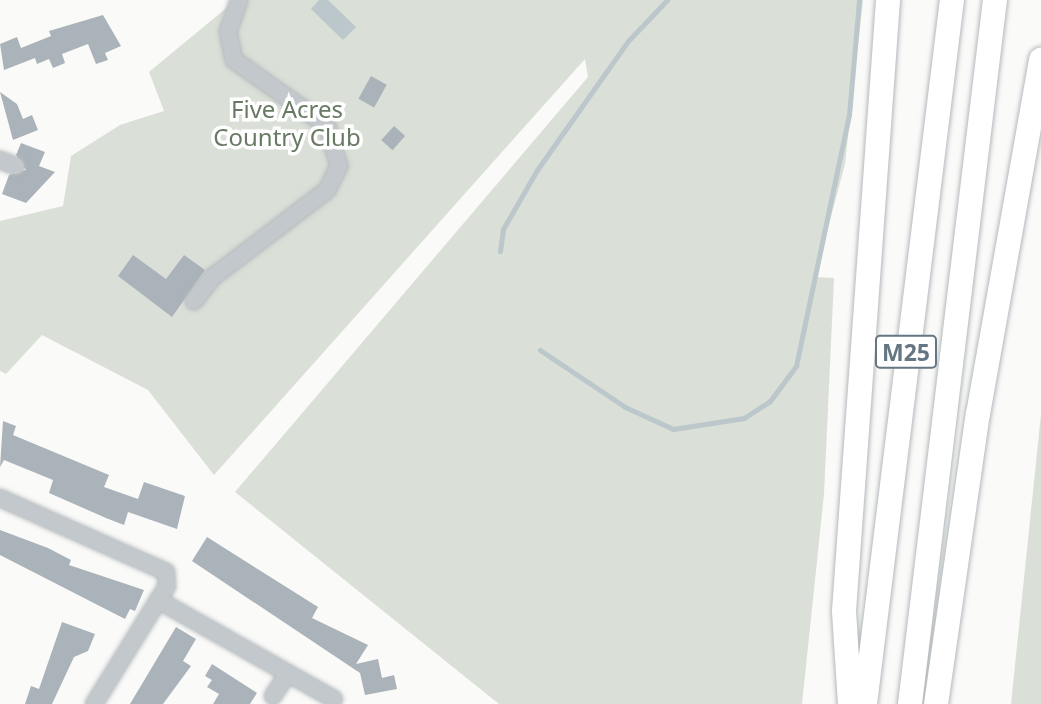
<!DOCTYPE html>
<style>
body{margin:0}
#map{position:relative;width:1041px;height:704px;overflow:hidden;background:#fafaf8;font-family:"Noto Sans",sans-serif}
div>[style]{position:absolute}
.green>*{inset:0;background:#dadfd7}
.water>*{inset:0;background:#bbc7cb}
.stream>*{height:5px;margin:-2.5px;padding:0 2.5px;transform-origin:2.5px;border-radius:2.5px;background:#bbc7cb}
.building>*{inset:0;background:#aab3b9;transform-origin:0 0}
.roads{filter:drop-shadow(0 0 2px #b4b9bd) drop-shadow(0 0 2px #b4b9bd)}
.minor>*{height:16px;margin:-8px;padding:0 8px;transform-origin:8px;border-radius:8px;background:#c3c8cc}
.highway>*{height:24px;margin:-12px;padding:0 12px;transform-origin:12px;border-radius:12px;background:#fff}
span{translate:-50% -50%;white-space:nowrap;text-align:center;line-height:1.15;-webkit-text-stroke:7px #fff;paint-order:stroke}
.shield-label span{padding:2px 5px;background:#fff;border:2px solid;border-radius:5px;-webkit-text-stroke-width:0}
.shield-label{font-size:23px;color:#657683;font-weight:700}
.park-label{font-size:24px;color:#687a64}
</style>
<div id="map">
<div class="green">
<div style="clip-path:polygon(236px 0,863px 0,845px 164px,815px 277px,834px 278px,824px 494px,802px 704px,499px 704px,235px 492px,588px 77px,585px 59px,214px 475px,148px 390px,42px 335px,6px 374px,0 371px,0 221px,63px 206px,71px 156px,120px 125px,164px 111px,149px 72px)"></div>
<div style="clip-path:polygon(1041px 414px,1041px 704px,1011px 704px)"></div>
</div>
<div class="water">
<div style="clip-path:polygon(319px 0,328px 0,356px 27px,343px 40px,311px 9px)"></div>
</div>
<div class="stream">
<div style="left:500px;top:251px;width:22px;rotate:-82deg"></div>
<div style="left:503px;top:229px;width:68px;rotate:-60deg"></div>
<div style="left:537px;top:170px;width:158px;rotate:-54.8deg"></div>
<div style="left:628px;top:41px;width:57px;rotate:-46.4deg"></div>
<div style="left:540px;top:350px;width:102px;rotate:33.8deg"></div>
<div style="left:625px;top:407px;width:53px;rotate:24.6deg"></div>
<div style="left:673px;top:429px;width:72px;rotate:-8.8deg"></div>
<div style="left:744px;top:418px;width:31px;rotate:-33deg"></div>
<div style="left:770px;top:401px;width:44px;rotate:-53.4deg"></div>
<div style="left:796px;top:366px;width:257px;rotate:-78.1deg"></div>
<div style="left:849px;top:115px;width:115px;rotate:-85deg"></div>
</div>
<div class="building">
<div style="clip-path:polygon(103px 15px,121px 46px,105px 53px,108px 60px,96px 64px,88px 44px,62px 54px,65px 63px,53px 68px,49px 59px,37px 64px,35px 58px,4px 70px,0 44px,17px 37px,21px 48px,51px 36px,49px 31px)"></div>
<div style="left:371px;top:76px;width:18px;height:26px;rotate:29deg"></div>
<div style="clip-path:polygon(0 92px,17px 104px,23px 119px,32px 115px,38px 130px,13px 140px)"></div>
<div style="left:394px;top:126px;width:15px;height:19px;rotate:42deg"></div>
<div style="clip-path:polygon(21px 143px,45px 152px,39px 166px,55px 172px,26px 203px,2px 194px,9px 175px,26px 170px,16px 155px)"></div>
<div style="clip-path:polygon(133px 255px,166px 279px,184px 255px,205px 270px,172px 317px,118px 276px)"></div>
<div style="clip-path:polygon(3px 421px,16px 426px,13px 435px,109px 475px,104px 487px,138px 499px,144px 482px,185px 496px,177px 529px,128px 512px,124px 525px,106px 518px,49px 493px,53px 480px,4px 460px,0 467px)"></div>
<div style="clip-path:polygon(0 530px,48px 548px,71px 560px,69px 565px,144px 590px,135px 611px,130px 609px,125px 619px,0 555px)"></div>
<div style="clip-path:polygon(207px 537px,318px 607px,312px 618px,368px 645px,356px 664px,378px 659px,382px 678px,394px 675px,397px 689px,365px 695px,360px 673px,192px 561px)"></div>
<div style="clip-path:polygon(62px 622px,95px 634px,88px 651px,74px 657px,52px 704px,25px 704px,31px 686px,39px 689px)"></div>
<div style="clip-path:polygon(176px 627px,196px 639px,183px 661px,191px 666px,163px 704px,130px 704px)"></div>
<div style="clip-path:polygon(212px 664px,257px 693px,250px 704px,213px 704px,219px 694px,207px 687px,212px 680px,205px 676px)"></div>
</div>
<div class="roads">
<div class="minor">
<div style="left:0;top:160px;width:17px;rotate:21deg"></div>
<div style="left:194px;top:301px;width:31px;rotate:-52deg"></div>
<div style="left:213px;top:277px;width:143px;rotate:-37.3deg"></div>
<div style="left:327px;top:190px;width:27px;rotate:-63deg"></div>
<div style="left:339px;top:166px;width:42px;rotate:-106.7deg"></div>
<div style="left:327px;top:126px;width:114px;rotate:-144.6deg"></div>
<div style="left:234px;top:60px;width:29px;rotate:-102deg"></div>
<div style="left:228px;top:32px;width:34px;rotate:-71deg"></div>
<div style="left:0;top:498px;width:182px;rotate:24deg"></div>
<div style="left:166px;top:572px;width:14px;rotate:86deg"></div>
<div style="left:167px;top:586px;width:139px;rotate:121.7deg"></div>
<div style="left:158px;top:600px;width:202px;rotate:29.4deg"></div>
<div style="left:273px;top:696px;width:24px;rotate:-57deg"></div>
</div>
<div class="highway">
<div style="left:850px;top:704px;width:93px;rotate:-93.7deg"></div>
<div style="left:844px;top:611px;width:613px;rotate:-85.88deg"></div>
<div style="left:865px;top:704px;width:709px;rotate:-82.96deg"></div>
<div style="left:910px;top:704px;width:709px;rotate:-83.12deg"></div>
<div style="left:936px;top:704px;width:293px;rotate:-81.8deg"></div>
<div style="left:978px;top:414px;width:360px;rotate:-79.9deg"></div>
</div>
</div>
<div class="shield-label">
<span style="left:906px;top:352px">M25</span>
</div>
<div class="park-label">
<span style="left:287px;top:123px">Five Acres<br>Country Club</span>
</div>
</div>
